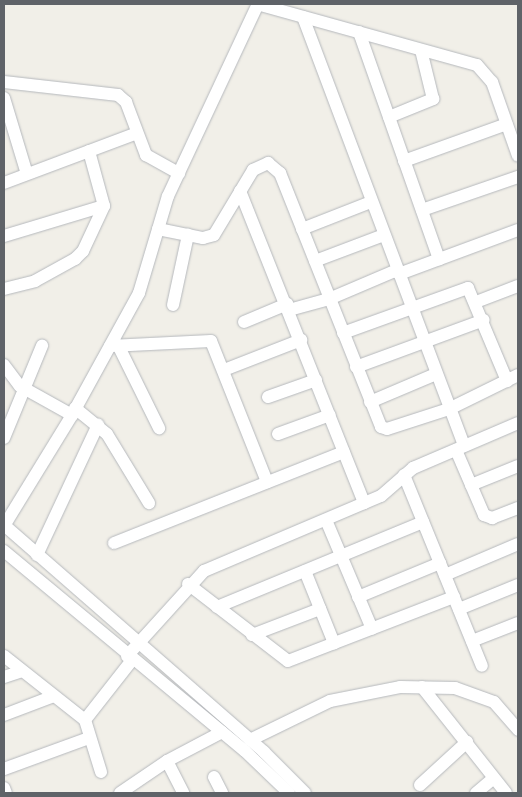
<!DOCTYPE html>
<style>
body{margin:0}
#map{position:relative;width:522px;height:797px;overflow:hidden;background:#f1efe8;font-family:"DM Sans",sans-serif}
div>[style]{position:absolute}
.roads{filter:drop-shadow(0 0 1px #b5b8bc) drop-shadow(0 0 1px #b5b8bc)}
.minor>*{height:12px;margin:-6px;padding:0 6px;transform-origin:6px;border-radius:6px;background:#fff}
span{translate:-50% -50%;white-space:nowrap;text-align:center;line-height:1.15;-webkit-text-stroke:4px #fff;paint-order:stroke}
.frame{position:absolute;inset:0;border:5px solid #5f6368;pointer-events:none}
</style>
<div id="map">
<div class="roads">
<div class="minor">
<div style="left:257px;top:4px;width:228px;rotate:15.5deg"></div>
<div style="left:477px;top:65px;width:23px;rotate:49deg"></div>
<div style="left:492px;top:82px;width:78px;rotate:70.6deg"></div>
<div style="left:303px;top:17px;width:458px;rotate:69.4deg"></div>
<div style="left:359px;top:32px;width:241px;rotate:70.6deg"></div>
<div style="left:4px;top:82px;width:115px;rotate:6.5deg"></div>
<div style="left:118px;top:95px;width:11px;rotate:41deg"></div>
<div style="left:126px;top:102px;width:57px;rotate:69.3deg"></div>
<div style="left:146px;top:155px;width:38px;rotate:29deg"></div>
<div style="left:4px;top:98px;width:79px;rotate:73.2deg"></div>
<div style="left:389px;top:117px;width:48px;rotate:-22.2deg"></div>
<div style="left:433px;top:99px;width:50px;rotate:-103.8deg"></div>
<div style="left:404px;top:161px;width:109px;rotate:-19.8deg"></div>
<div style="left:4px;top:183px;width:142px;rotate:-20.6deg"></div>
<div style="left:240px;top:191px;width:336px;rotate:68.3deg"></div>
<div style="left:422px;top:210px;width:102px;rotate:-19deg"></div>
<div style="left:158px;top:229px;width:46px;rotate:11.3deg"></div>
<div style="left:203px;top:238px;width:11px;rotate:-15deg"></div>
<div style="left:214px;top:235px;width:76px;rotate:-59deg"></div>
<div style="left:253px;top:170px;width:17px;rotate:-25deg"></div>
<div style="left:268px;top:163px;width:16px;rotate:40deg"></div>
<div style="left:280px;top:173px;width:273px;rotate:68.3deg"></div>
<div style="left:381px;top:427px;width:6px;rotate:18deg"></div>
<div style="left:387px;top:429px;width:65px;rotate:-17.9deg"></div>
<div style="left:449px;top:409px;width:77px;rotate:-26.2deg"></div>
<div style="left:302px;top:229px;width:74px;rotate:-21.4deg"></div>
<div style="left:4px;top:236px;width:104px;rotate:-16.7deg"></div>
<div style="left:315px;top:261px;width:74px;rotate:-20.6deg"></div>
<div style="left:399px;top:274px;width:127px;rotate:-20.3deg"></div>
<div style="left:4px;top:289px;width:32px;rotate:-14deg"></div>
<div style="left:35px;top:281px;width:46px;rotate:-28.8deg"></div>
<div style="left:75px;top:259px;width:11px;rotate:-45deg"></div>
<div style="left:83px;top:251px;width:50px;rotate:-65deg"></div>
<div style="left:104px;top:206px;width:57px;rotate:-105.3deg"></div>
<div style="left:476px;top:302px;width:45px;rotate:-20.9deg"></div>
<div style="left:173px;top:305px;width:72px;rotate:-77.9deg"></div>
<div style="left:289px;top:310px;width:41px;rotate:-15.4deg"></div>
<div style="left:329px;top:299px;width:74px;rotate:-23.1deg"></div>
<div style="left:244px;top:322px;width:47px;rotate:-22.7deg"></div>
<div style="left:343px;top:333px;width:133px;rotate:-19.8deg"></div>
<div style="left:468px;top:288px;width:101px;rotate:67.2deg"></div>
<div style="left:118px;top:345px;width:93px;rotate:63.7deg"></div>
<div style="left:110px;top:346px;width:101px;rotate:-2.8deg"></div>
<div style="left:211px;top:341px;width:152px;rotate:68.3deg"></div>
<div style="left:4px;top:365px;width:26px;rotate:53deg"></div>
<div style="left:20px;top:386px;width:60px;rotate:29.1deg"></div>
<div style="left:356px;top:367px;width:136px;rotate:-20.2deg"></div>
<div style="left:224px;top:370px;width:83px;rotate:-21.3deg"></div>
<div style="left:268px;top:397px;width:51px;rotate:-19.5deg"></div>
<div style="left:370px;top:402px;width:72px;rotate:-23deg"></div>
<div style="left:75px;top:408px;width:41px;rotate:39.1deg"></div>
<div style="left:107px;top:434px;width:81px;rotate:58.7deg"></div>
<div style="left:278px;top:434px;width:55px;rotate:-20.1deg"></div>
<div style="left:4px;top:438px;width:100px;rotate:-67.6deg"></div>
<div style="left:456px;top:450px;width:71px;rotate:66.7deg"></div>
<div style="left:484px;top:515px;width:9px;rotate:21deg"></div>
<div style="left:492px;top:518px;width:28px;rotate:-21deg"></div>
<div style="left:404px;top:475px;width:206px;rotate:67.8deg"></div>
<div style="left:471px;top:485px;width:51px;rotate:-22deg"></div>
<div style="left:326px;top:520px;width:118px;rotate:67.1deg"></div>
<div style="left:4px;top:525px;width:345px;rotate:41.1deg"></div>
<div style="left:264px;top:752px;width:58px;rotate:45deg"></div>
<div style="left:4px;top:526px;width:130px;rotate:-58.5deg"></div>
<div style="left:72px;top:415px;width:139px;rotate:-61.2deg"></div>
<div style="left:139px;top:293px;width:101px;rotate:-73.4deg"></div>
<div style="left:168px;top:196px;width:212px;rotate:-64.9deg"></div>
<div style="left:114px;top:543px;width:247px;rotate:-21.6deg"></div>
<div style="left:4px;top:551px;width:313px;rotate:39.7deg"></div>
<div style="left:245px;top:751px;width:61px;rotate:43.7deg"></div>
<div style="left:37px;top:555px;width:144px;rotate:-64.9deg"></div>
<div style="left:305px;top:571px;width:78px;rotate:68.1deg"></div>
<div style="left:445px;top:575px;width:79px;rotate:-23deg"></div>
<div style="left:188px;top:584px;width:126px;rotate:37.6deg"></div>
<div style="left:288px;top:661px;width:178px;rotate:-21.1deg"></div>
<div style="left:358px;top:597px;width:89px;rotate:-22.5deg"></div>
<div style="left:217px;top:607px;width:223px;rotate:-22.4deg"></div>
<div style="left:459px;top:609px;width:64px;rotate:-22.1deg"></div>
<div style="left:252px;top:635px;width:73px;rotate:-20.9deg"></div>
<div style="left:472px;top:641px;width:49px;rotate:-21.4deg"></div>
<div style="left:4px;top:656px;width:103px;rotate:38.3deg"></div>
<div style="left:127px;top:656px;width:115px;rotate:-47.8deg"></div>
<div style="left:204px;top:571px;width:192px;rotate:-23deg"></div>
<div style="left:381px;top:496px;width:43px;rotate:-41.2deg"></div>
<div style="left:413px;top:468px;width:114px;rotate:-23.2deg"></div>
<div style="left:4px;top:677px;width:19px;rotate:-18deg"></div>
<div style="left:422px;top:687px;width:135px;rotate:51.6deg"></div>
<div style="left:4px;top:715px;width:53px;rotate:-20.8deg"></div>
<div style="left:250px;top:740px;width:89px;rotate:-26deg"></div>
<div style="left:330px;top:701px;width:71px;rotate:-11.3deg"></div>
<div style="left:400px;top:687px;width:55px;rotate:1deg"></div>
<div style="left:455px;top:688px;width:41px;rotate:19.7deg"></div>
<div style="left:494px;top:702px;width:37px;rotate:49deg"></div>
<div style="left:167px;top:761px;width:36px;rotate:63deg"></div>
<div style="left:4px;top:769px;width:90px;rotate:-20deg"></div>
<div style="left:101px;top:772px;width:54px;rotate:-107.1deg"></div>
<div style="left:85px;top:720px;width:76px;rotate:-51.9deg"></div>
<div style="left:214px;top:777px;width:18px;rotate:63deg"></div>
<div style="left:420px;top:785px;width:64px;rotate:-42.5deg"></div>
<div style="left:4px;top:788px;width:5px;rotate:68deg"></div>
<div style="left:120px;top:793px;width:57px;rotate:-34.2deg"></div>
<div style="left:167px;top:761px;width:62px;rotate:-27.8deg"></div>
<div style="left:476px;top:793px;width:23px;rotate:-40deg"></div>
</div>
</div>
<div class="frame"></div>
</div>
